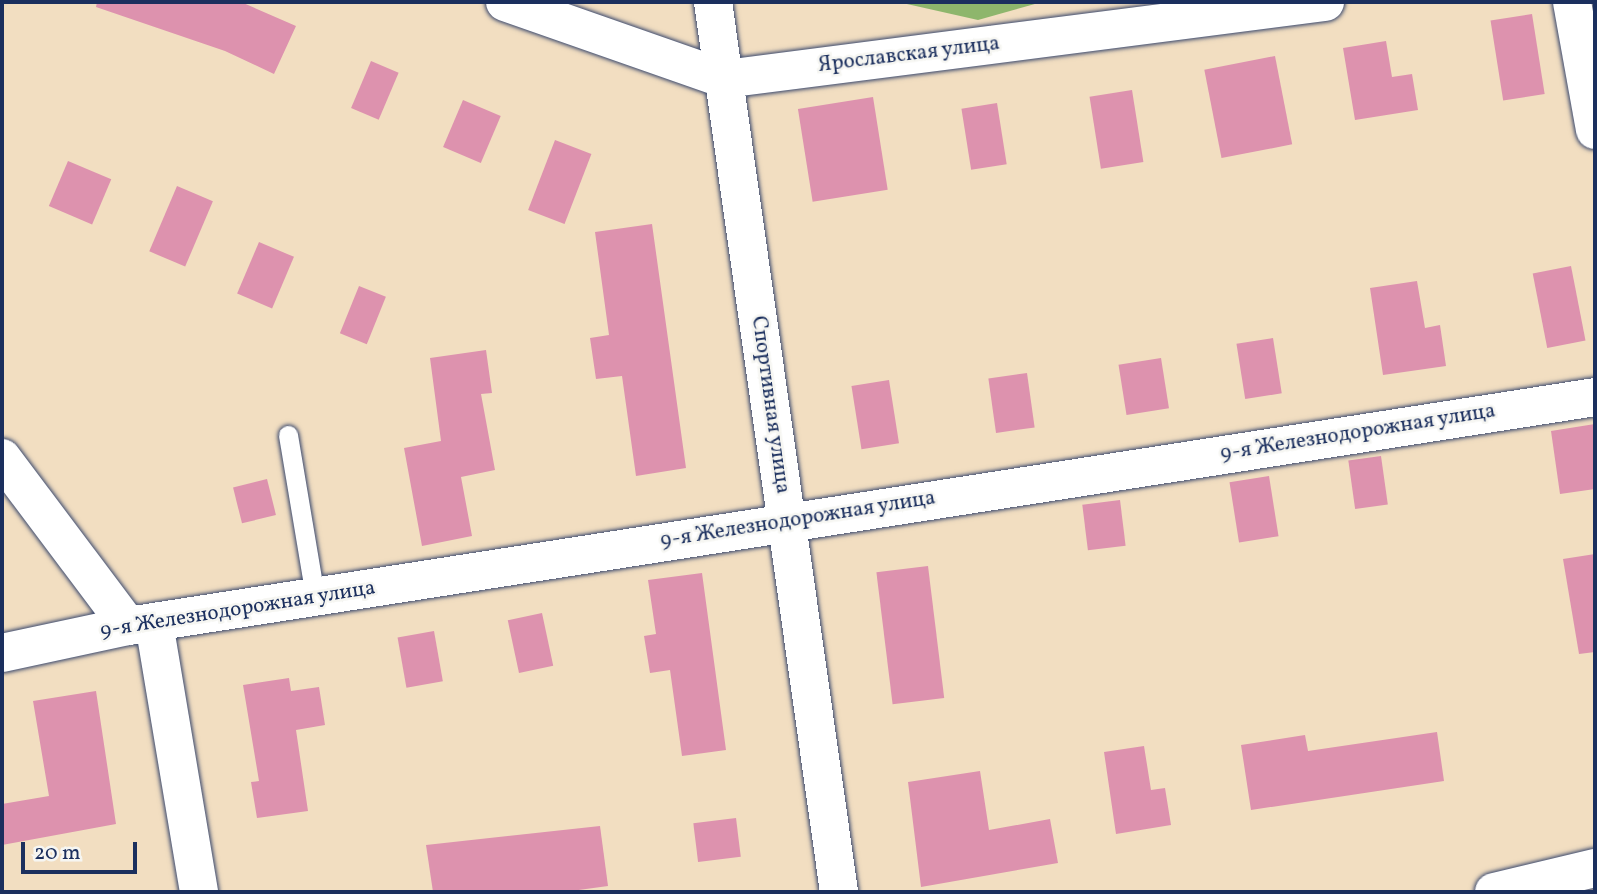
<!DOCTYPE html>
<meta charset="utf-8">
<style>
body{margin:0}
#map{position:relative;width:1597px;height:894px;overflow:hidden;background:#f2dec1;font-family:Vollkorn,serif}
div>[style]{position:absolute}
.forest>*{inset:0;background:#8eb66c}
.building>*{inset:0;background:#dd92ae;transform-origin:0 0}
.roads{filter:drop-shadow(0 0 2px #3b496d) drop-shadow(0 0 2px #3b496d)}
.service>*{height:19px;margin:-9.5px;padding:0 9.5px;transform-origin:9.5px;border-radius:9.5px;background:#fff}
.minor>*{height:38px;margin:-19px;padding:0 19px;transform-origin:19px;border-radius:19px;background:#fff}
.secondary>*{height:38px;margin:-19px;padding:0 19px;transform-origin:19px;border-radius:19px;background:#fff}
span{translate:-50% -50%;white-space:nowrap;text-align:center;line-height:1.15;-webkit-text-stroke:5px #f6f6f2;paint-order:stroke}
.street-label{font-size:21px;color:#1b2f5e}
.frame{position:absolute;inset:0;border:4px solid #1b2f5e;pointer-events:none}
.scale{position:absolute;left:21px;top:842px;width:116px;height:32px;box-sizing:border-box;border:4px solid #1b2f5e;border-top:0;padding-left:9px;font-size:21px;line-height:24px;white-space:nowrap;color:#1b2f5e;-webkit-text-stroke:5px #f6f6f2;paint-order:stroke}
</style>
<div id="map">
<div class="forest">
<div style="clip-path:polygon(898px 2px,1042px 2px,978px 20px)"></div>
</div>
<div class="building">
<div style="clip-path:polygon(97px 2px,241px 2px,296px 26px,274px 74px,225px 51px,96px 7px)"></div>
<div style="left:1532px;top:14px;width:81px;height:42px;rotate:81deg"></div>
<div style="clip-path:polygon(1386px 41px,1392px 77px,1412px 74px,1418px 110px,1355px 120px,1343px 48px)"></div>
<div style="left:1275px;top:56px;width:90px;height:72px;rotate:79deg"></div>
<div style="left:371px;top:61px;width:30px;height:51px;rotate:23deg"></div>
<div style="left:1132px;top:90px;width:73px;height:43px;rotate:81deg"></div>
<div style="left:873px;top:97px;width:94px;height:76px;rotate:81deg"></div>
<div style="left:463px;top:100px;width:41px;height:51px;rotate:23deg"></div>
<div style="left:997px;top:103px;width:62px;height:36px;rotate:81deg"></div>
<div style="left:555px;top:140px;width:39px;height:75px;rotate:21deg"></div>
<div style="left:68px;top:161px;width:47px;height:49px;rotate:23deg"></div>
<div style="left:177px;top:186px;width:39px;height:71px;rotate:23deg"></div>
<div style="clip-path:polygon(652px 224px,686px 468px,636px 476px,622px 376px,596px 379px,590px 338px,609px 335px,595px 232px)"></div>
<div style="left:259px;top:242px;width:38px;height:56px;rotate:23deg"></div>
<div style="left:1571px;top:266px;width:76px;height:39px;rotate:79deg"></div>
<div style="clip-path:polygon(1417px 281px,1425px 328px,1440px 325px,1446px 366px,1383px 375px,1370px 288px)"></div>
<div style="left:359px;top:286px;width:29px;height:51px;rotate:22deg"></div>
<div style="left:1273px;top:338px;width:56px;height:37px;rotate:81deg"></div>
<div style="clip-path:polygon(486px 350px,492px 393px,481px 394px,495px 470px,461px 477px,472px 536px,422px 546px,404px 448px,441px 441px,430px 358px)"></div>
<div style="left:1161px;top:358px;width:51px;height:43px;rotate:81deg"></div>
<div style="left:1027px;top:373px;width:55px;height:39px;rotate:82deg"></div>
<div style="left:889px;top:380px;width:64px;height:38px;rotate:81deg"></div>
<div style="clip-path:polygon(1595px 424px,1595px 489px,1560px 494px,1551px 431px)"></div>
<div style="left:1381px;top:456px;width:49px;height:33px;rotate:82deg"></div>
<div style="left:1269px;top:476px;width:61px;height:40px;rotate:81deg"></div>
<div style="left:267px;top:479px;width:37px;height:35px;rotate:76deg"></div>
<div style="left:1120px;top:500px;width:46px;height:38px;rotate:83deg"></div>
<div style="clip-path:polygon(1595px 554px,1595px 652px,1579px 654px,1563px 559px)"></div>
<div style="left:928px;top:566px;width:133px;height:52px;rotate:83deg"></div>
<div style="clip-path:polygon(702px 573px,726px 750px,682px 756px,670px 670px,650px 673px,644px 636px,656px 634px,648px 580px)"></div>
<div style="left:542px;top:613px;width:54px;height:35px;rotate:78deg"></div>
<div style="left:434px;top:631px;width:51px;height:37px;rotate:80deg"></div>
<div style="clip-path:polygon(289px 678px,291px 691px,319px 687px,325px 725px,296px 730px,308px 811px,257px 818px,251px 782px,259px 781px,243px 685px)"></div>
<div style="clip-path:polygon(96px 691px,116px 824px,2px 845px,2px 804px,49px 796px,33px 701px)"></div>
<div style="clip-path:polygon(1437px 732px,1444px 781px,1251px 810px,1241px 745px,1305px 735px,1308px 751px)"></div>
<div style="clip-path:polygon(1144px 746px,1151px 790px,1165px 788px,1171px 825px,1116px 834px,1104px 752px)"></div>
<div style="clip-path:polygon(980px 771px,989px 830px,1050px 819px,1058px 863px,921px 887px,908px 782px)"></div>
<div style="left:736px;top:818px;width:39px;height:43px;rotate:83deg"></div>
<div style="clip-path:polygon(600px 826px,608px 886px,564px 892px,433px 892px,426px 845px)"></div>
</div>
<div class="roads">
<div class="service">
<div style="left:288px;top:435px;width:164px;rotate:80.5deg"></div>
</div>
<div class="minor">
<div style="left:505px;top:2px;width:233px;rotate:19.3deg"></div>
<div style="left:725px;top:79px;width:605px;rotate:-7.31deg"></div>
<div style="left:713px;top:2px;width:899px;rotate:81.94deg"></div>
<div style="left:1572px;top:2px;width:130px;rotate:79.8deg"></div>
<div style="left:2px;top:458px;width:210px;rotate:53.1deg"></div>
<div style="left:154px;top:623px;width:273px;rotate:80.5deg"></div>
<div style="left:2px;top:653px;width:129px;rotate:-12.1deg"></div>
<div style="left:128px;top:626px;width:1485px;rotate:-8.87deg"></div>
</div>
<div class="secondary">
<div style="left:1494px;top:892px;width:104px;rotate:-13.4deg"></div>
</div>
</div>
<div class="street-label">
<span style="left:909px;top:55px;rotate:-7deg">Ярославская улица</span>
<span style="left:770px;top:405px;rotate:82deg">Спортивная улица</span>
<span style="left:1358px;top:433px;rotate:-9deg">9-я Железнодорожная улица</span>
<span style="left:798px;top:520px;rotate:-9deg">9-я Железнодорожная улица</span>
<span style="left:238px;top:610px;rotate:-9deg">9-я Железнодорожная улица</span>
</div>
<div class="frame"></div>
<div class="scale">20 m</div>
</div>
